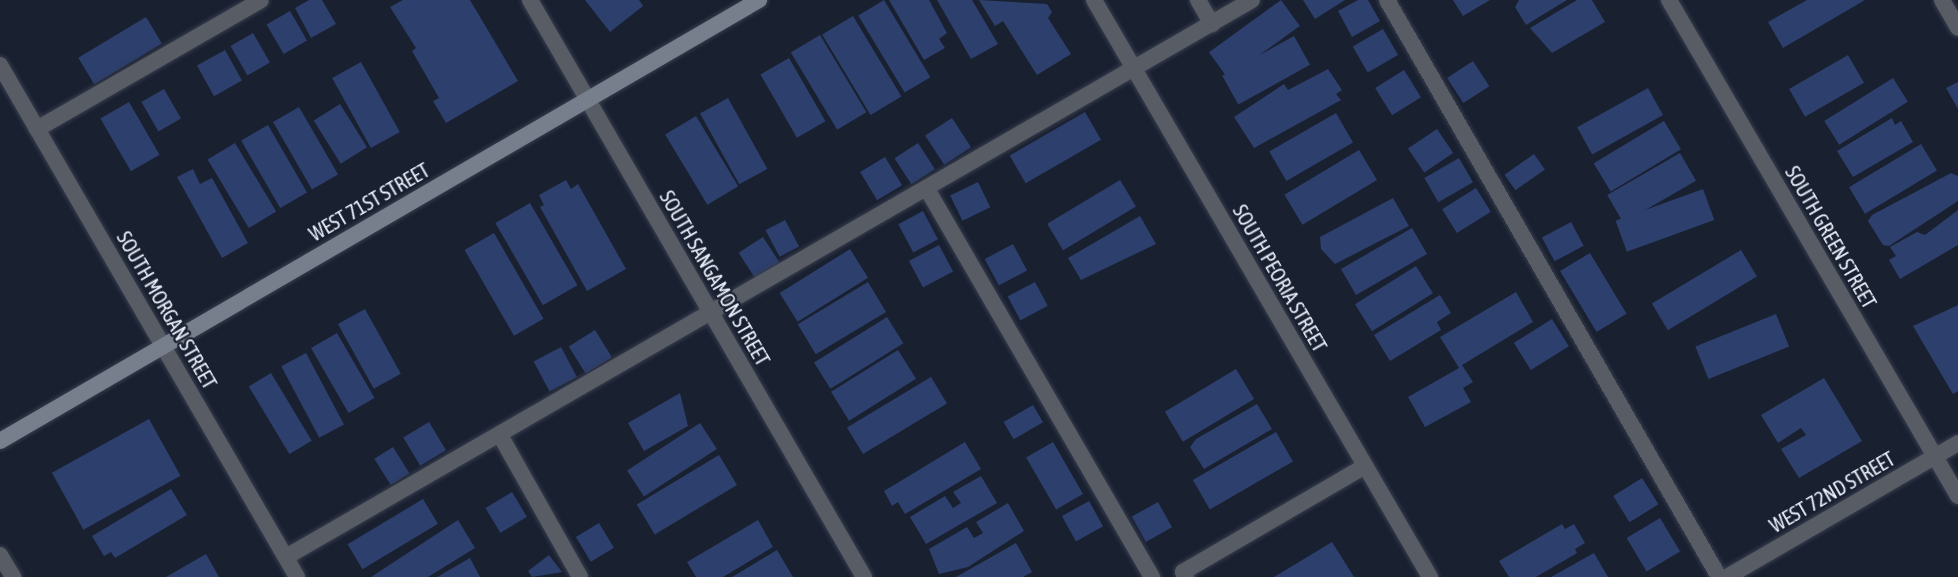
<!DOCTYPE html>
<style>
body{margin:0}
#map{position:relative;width:1958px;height:577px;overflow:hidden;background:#192030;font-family:"Asap Condensed",sans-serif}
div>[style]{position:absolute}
.building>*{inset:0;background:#2d3f6d;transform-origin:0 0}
.roads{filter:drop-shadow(0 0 2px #373d4d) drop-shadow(0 0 2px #373d4d)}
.service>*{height:16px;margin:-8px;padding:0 8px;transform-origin:8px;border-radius:8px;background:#585c65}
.minor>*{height:16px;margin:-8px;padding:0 8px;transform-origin:8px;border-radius:8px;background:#585c65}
.secondary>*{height:16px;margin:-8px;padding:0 8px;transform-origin:8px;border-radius:8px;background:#777e8c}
span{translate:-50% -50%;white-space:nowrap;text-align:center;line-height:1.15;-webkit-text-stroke:4.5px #192030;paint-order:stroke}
.street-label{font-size:20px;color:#ecf1fd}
</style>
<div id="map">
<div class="building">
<div style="clip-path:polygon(309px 0,322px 0,336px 24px,311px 38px,295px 8px)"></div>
<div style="clip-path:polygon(403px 0,470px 0,518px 81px,446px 123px,433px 101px,439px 98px,412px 51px,416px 48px,390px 7px)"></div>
<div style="clip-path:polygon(585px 0,639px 0,643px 6px,610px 32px)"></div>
<div style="left:884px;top:0;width:90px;height:30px;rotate:59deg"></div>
<div style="clip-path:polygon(889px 0,929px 0,947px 33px,939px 39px,945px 48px,924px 60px)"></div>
<div style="clip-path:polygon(937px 0,972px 0,998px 44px,971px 59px)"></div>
<div style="clip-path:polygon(979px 0,1047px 4px,1052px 12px,1048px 18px,1071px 54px,1037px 75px,1003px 21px,995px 26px)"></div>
<div style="left:1281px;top:0;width:32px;height:89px;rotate:54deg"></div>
<div style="clip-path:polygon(1303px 0,1345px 0,1315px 19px)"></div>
<div style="clip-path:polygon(1358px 0,1368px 0,1380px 21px,1352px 37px,1338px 11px)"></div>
<div style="clip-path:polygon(1453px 0,1490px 0,1463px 16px)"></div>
<div style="clip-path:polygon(1519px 0,1567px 0,1526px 25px,1515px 7px)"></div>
<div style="clip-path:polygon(1577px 0,1592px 0,1605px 22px,1552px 53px,1530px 28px)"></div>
<div style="clip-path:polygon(1807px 0,1865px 0,1783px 48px,1768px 22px)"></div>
<div style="left:290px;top:11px;width:34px;height:27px;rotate:60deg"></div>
<div style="left:853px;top:16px;width:94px;height:36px;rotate:59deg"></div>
<div style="left:146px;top:17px;width:31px;height:79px;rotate:59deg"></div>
<div style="left:1383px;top:29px;width:30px;height:35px;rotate:60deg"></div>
<div style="left:253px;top:33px;width:34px;height:26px;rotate:60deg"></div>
<div style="left:820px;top:35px;width:90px;height:34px;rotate:59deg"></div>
<div style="left:1294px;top:36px;width:33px;height:82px;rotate:61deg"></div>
<div style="left:225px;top:50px;width:35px;height:32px;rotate:61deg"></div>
<div style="left:1848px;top:55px;width:32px;height:68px;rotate:60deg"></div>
<div style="left:789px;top:58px;width:73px;height:33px;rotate:60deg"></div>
<div style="left:1473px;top:61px;width:30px;height:31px;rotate:57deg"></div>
<div style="left:361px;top:62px;width:80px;height:33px;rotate:61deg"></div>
<div style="clip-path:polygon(1328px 69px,1342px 90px,1336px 94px,1341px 100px,1254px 148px,1234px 117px,1284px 84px,1288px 90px)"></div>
<div style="left:1404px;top:70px;width:32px;height:34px;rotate:58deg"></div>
<div style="left:1893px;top:78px;width:28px;height:81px;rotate:58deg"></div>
<div style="clip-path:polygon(1958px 82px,1958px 109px,1946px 88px)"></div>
<div style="left:1648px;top:88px;width:31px;height:81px;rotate:61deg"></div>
<div style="left:164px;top:89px;width:34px;height:26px;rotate:60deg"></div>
<div style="left:728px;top:98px;width:81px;height:32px;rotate:61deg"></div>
<div style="left:129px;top:102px;width:61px;height:33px;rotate:60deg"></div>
<div style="left:340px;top:104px;width:51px;height:31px;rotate:58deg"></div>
<div style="left:299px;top:107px;width:78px;height:30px;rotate:60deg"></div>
<div style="left:1085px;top:112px;width:32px;height:87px;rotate:60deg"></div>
<div style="left:1336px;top:113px;width:34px;height:77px;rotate:60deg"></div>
<div style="left:696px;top:116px;width:82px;height:36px;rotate:59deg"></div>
<div style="left:952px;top:118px;width:35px;height:32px;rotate:57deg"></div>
<div style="clip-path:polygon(1892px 118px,1895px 125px,1901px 121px,1913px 142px,1853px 177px,1837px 151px)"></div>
<div style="left:1664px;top:121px;width:33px;height:82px;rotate:59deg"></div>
<div style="left:268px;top:125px;width:78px;height:31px;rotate:60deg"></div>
<div style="left:1437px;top:129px;width:29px;height:35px;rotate:56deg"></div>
<div style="left:235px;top:143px;width:80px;height:32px;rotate:59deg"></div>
<div style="left:918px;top:143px;width:31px;height:28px;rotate:57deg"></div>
<div style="left:1921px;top:144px;width:31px;height:84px;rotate:59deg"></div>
<div style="left:1359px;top:150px;width:35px;height:87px;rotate:59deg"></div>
<div style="left:1680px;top:153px;width:32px;height:84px;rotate:60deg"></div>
<div style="left:1534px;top:154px;width:19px;height:36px;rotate:55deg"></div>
<div style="left:885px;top:157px;width:33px;height:29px;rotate:59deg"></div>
<div style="left:1459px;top:158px;width:28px;height:40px;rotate:60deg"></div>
<div style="clip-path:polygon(193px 169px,200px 184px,212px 178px,248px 243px,222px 258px,177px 177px)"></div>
<div style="clip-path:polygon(1951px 173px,1958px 176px,1958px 201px,1889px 246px,1883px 245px,1868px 221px,1872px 215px)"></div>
<div style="clip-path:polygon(566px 180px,571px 189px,578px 184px,626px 269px,587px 291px,540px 207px,544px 205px,539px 195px)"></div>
<div style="left:1120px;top:180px;width:31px;height:85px;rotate:59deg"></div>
<div style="left:978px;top:182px;width:28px;height:31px;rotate:64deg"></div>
<div style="left:1476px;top:188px;width:28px;height:40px;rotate:58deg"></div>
<div style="left:1703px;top:189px;width:33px;height:93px;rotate:70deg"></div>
<div style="clip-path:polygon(1393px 198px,1409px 226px,1335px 264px,1321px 249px,1320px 237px)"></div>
<div style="left:530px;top:203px;width:95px;height:40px;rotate:60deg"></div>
<div style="clip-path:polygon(1958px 210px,1958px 245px,1900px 279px,1889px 260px,1896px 256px,1890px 247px,1917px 232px,1925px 235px)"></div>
<div style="left:923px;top:211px;width:32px;height:28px;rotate:62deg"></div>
<div style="clip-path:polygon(1140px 216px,1156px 244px,1081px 280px,1068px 258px)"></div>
<div style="left:785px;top:220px;width:30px;height:22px;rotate:62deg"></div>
<div style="left:1571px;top:222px;width:27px;height:33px;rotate:62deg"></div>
<div style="left:1412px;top:228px;width:30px;height:82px;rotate:60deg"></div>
<div style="left:494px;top:233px;width:99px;height:34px;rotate:60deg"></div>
<div style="left:763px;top:237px;width:30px;height:29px;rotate:57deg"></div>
<div style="left:1013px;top:244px;width:30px;height:32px;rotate:62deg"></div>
<div style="left:939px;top:245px;width:30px;height:34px;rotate:62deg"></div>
<div style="left:850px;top:249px;width:34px;height:83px;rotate:58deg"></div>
<div style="left:1741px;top:250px;width:31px;height:104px;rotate:59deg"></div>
<div style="left:1590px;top:253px;width:71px;height:35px;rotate:59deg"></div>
<div style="left:1416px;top:266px;width:32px;height:72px;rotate:58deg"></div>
<div style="left:868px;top:282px;width:35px;height:82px;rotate:59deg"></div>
<div style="left:1035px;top:282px;width:27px;height:31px;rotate:62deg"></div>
<div style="clip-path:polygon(1516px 292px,1533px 322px,1462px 365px,1473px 382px,1463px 388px,1471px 402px,1425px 427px,1408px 397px,1459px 368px,1440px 337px)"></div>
<div style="clip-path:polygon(1440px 295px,1451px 313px,1437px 322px,1441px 330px,1390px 361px,1374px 335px)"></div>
<div style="clip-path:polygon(1958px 305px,1958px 391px,1953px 394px,1913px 326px)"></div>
<div style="left:365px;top:309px;width:74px;height:31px;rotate:61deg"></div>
<div style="left:1776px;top:314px;width:35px;height:87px;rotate:68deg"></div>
<div style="left:887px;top:317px;width:31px;height:86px;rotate:58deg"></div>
<div style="left:1552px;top:319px;width:32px;height:45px;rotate:58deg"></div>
<div style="left:595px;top:330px;width:32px;height:31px;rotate:58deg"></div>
<div style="left:337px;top:333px;width:75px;height:30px;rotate:60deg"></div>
<div style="left:561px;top:347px;width:34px;height:31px;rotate:62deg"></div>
<div style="left:898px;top:350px;width:34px;height:79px;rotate:58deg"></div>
<div style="left:306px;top:353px;width:81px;height:28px;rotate:62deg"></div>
<div style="left:1236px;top:369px;width:35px;height:83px;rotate:59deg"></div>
<div style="left:271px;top:373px;width:79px;height:26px;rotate:59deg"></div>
<div style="left:931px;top:377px;width:31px;height:98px;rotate:59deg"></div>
<div style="clip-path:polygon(1824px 378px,1862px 441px,1799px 478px,1781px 449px,1806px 435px,1801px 428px,1778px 443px,1761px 415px)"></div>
<div style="clip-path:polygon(680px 393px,688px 426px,644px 451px,628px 423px)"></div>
<div style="clip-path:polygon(1257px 404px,1272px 429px,1204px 469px,1190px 447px,1196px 439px)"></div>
<div style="left:1033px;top:405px;width:20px;height:34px;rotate:60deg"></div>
<div style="left:149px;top:419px;width:65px;height:111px;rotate:61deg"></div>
<div style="left:429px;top:422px;width:33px;height:30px;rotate:59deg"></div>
<div style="left:700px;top:423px;width:31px;height:87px;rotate:57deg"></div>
<div style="left:1276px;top:432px;width:34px;height:96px;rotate:60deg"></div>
<div style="clip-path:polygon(965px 442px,981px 469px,905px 514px,898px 502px,892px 506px,884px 491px)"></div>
<div style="left:1053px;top:442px;width:60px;height:31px;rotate:60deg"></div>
<div style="left:393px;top:447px;width:31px;height:22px;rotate:58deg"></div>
<div style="left:719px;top:455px;width:35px;height:96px;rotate:59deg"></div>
<div style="clip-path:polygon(981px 476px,997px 503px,926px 544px,910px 517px,945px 496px,953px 508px,961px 503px,953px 492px)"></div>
<div style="left:1642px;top:478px;width:31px;height:34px;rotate:58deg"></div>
<div style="clip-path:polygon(171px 489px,187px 515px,115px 558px,111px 552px,104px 556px,92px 536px)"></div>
<div style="left:512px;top:492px;width:29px;height:31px;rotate:59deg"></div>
<div style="left:423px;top:499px;width:29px;height:88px;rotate:59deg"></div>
<div style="left:1089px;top:501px;width:29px;height:31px;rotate:61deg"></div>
<div style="left:1158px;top:502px;width:29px;height:30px;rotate:61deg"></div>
<div style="clip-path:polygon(1008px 503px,1024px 531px,968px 567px,939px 574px,929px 549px,967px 527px,974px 538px,983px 533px,976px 522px)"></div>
<div style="left:1660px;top:518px;width:39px;height:39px;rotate:59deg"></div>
<div style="clip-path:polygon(458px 520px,475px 548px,428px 577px,371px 577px)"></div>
<div style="clip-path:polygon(758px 520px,773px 547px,723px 577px,696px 577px,687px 562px)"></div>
<div style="left:599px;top:523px;width:29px;height:27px;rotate:59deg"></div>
<div style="clip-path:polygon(1562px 524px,1565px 529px,1574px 524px,1585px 543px,1575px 549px,1577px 553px,1536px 577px,1509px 577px,1499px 561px)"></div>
<div style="clip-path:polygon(1332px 542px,1354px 577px,1274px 577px)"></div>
<div style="clip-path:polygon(1016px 543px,1032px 572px,1023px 577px,956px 577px)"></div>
<div style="clip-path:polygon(777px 550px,793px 577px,732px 577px)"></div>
<div style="clip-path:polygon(1594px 553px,1608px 577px,1551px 577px)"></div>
<div style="clip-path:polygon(206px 554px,219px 577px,166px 577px)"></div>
<div style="clip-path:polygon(549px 555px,562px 572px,532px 577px,528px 571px)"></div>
<div style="clip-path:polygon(470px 558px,480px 577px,437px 577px)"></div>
</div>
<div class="roads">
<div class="service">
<div style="left:1198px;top:0;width:28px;rotate:60deg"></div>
<div style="left:1387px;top:0;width:666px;rotate:60.08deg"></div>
<div style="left:1942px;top:0;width:32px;rotate:60deg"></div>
<div style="left:37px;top:129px;width:258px;rotate:-29.9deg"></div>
<div style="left:927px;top:189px;width:449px;rotate:59.9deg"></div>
<div style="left:500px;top:435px;width:163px;rotate:60.6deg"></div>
<div style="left:0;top:555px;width:26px;rotate:59deg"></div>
<div style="left:286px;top:557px;width:1115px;rotate:-29.97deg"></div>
<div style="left:1186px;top:577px;width:6px;rotate:-121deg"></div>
<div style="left:1183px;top:572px;width:211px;rotate:-30.2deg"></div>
</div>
<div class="minor">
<div style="left:530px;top:0;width:667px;rotate:59.94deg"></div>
<div style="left:1094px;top:0;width:668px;rotate:59.79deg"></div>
<div style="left:1669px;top:0;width:574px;rotate:59.77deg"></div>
<div style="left:0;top:65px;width:592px;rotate:59.88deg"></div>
<div style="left:1727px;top:577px;width:267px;rotate:-30.1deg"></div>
</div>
<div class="secondary">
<div style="left:0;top:441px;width:878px;rotate:-30.16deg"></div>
</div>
</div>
<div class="street-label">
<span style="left:369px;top:202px;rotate:-30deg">WEST 71ST STREET</span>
<span style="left:1831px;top:237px;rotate:60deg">SOUTH GREEN STREET</span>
<span style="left:715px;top:278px;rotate:60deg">SOUTH SANGAMON STREET</span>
<span style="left:1280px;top:278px;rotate:60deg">SOUTH PEORIA STREET</span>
<span style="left:167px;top:310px;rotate:60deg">SOUTH MORGAN STREET</span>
<span style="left:1832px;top:492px;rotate:-30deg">WEST 72ND STREET</span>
</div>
</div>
